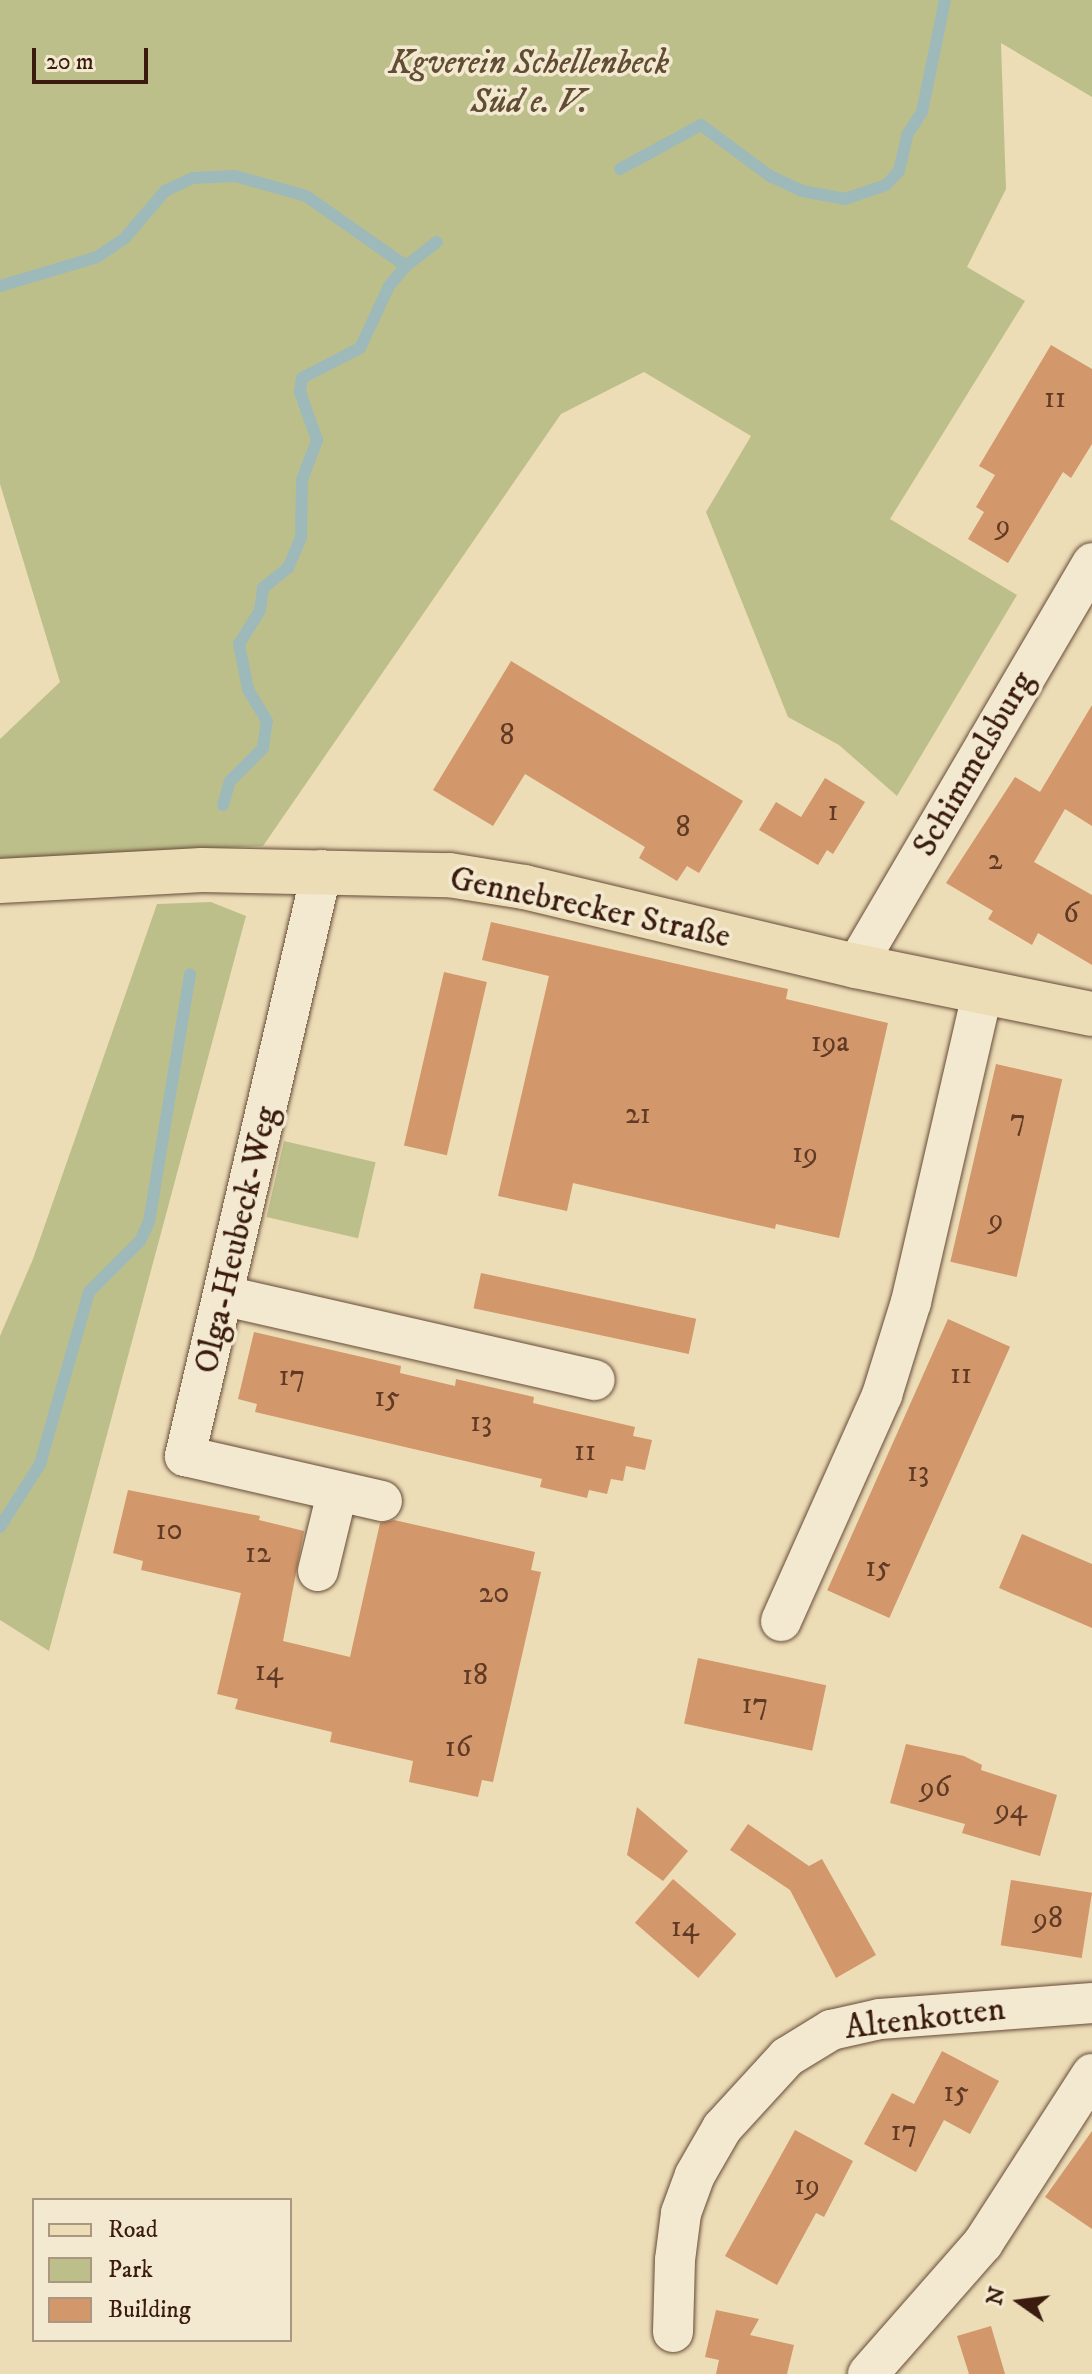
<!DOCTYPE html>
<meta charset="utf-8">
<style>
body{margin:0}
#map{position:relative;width:1092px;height:2374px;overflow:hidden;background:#edddb7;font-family:"IM FELL DW Pica",serif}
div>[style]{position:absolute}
.green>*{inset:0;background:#bdbf8b;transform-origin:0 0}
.stream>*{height:12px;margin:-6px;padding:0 6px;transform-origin:6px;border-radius:6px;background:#9eb9b9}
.building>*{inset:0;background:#d2976b;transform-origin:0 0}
.roads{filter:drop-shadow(0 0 2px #674c38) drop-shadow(0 0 2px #674c38)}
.minor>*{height:40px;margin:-20px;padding:0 20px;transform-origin:20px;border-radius:20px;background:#f3e9d0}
.major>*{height:44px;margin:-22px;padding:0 22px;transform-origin:22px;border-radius:22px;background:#edddb7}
span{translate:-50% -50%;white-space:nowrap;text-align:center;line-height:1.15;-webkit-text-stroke:7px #f3e9d0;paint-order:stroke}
.number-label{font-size:30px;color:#603a25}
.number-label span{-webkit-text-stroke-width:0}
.park-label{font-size:34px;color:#614c34;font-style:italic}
.street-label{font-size:34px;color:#3a1b0e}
.legend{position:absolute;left:32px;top:2198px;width:260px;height:144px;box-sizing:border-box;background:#f3e9d0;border:2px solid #a99782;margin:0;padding:10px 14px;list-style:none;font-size:24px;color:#3a1b0e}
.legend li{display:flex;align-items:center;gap:16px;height:40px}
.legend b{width:40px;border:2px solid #a99782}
.north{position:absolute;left:980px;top:2262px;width:80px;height:80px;-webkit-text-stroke:6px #f3e9d0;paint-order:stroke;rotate:284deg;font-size:22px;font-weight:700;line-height:32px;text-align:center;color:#3a1b0e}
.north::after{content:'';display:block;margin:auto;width:28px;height:36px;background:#3a1b0e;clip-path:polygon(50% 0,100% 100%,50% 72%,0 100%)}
.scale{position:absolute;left:32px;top:48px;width:116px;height:36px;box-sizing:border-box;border:4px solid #3a1b0e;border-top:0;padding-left:10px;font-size:24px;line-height:28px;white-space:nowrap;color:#3a1b0e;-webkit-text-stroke:6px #f3e9d0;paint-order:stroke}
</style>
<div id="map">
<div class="green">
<div style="clip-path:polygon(0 0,1092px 0,1092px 97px,1001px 43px,1006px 189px,967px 267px,1025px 301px,890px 519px,1017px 595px,897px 796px,839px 745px,788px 717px,706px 512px,751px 436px,644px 372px,561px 414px,263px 846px,0 860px,0 739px,60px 682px,0 484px)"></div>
<div style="clip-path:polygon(211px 902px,246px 916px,49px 1651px,0 1620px,0 1336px,33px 1259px,157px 904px)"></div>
<div style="left:284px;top:1141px;width:94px;height:78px;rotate:13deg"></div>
</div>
<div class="stream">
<div style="left:620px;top:169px;width:92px;rotate:-28.5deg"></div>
<div style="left:701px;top:125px;width:86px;rotate:36.5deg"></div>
<div style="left:770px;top:176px;width:35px;rotate:25deg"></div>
<div style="left:802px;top:191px;width:44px;rotate:10.5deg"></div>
<div style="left:845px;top:199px;width:43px;rotate:-18.9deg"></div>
<div style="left:886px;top:185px;width:19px;rotate:-47deg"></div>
<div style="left:899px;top:171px;width:37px;rotate:-77deg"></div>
<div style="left:907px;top:135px;width:27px;rotate:-57deg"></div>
<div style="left:922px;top:112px;width:114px;rotate:-78.4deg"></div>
<div style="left:0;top:286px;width:101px;rotate:-16.6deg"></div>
<div style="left:97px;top:257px;width:32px;rotate:-34deg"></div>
<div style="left:124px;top:239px;width:63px;rotate:-49.5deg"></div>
<div style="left:165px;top:191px;width:31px;rotate:-25deg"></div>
<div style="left:193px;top:178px;width:42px;rotate:-2.7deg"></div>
<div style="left:235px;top:176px;width:74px;rotate:15.7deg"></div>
<div style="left:306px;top:196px;width:122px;rotate:35deg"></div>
<div style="left:406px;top:266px;width:39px;rotate:-38deg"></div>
<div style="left:223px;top:805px;width:25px;rotate:-74deg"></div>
<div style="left:230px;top:781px;width:47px;rotate:-45deg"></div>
<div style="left:263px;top:748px;width:27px;rotate:-82deg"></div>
<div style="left:267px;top:721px;width:37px;rotate:-121deg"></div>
<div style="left:248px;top:689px;width:46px;rotate:-101.3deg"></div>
<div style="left:239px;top:644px;width:40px;rotate:-58deg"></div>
<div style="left:260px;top:610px;width:22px;rotate:-82deg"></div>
<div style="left:263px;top:588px;width:32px;rotate:-39deg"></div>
<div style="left:288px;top:568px;width:34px;rotate:-67deg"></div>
<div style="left:301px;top:537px;width:57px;rotate:-89deg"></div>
<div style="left:302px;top:480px;width:43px;rotate:-69.4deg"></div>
<div style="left:317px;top:440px;width:51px;rotate:-109.5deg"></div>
<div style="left:300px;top:392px;width:14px;rotate:-82deg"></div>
<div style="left:302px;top:378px;width:65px;rotate:-27.3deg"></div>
<div style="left:360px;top:348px;width:68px;rotate:-64.9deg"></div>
<div style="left:389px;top:286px;width:26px;rotate:-50deg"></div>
<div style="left:0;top:1527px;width:75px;rotate:-57.6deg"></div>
<div style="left:40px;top:1464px;width:179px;rotate:-74.1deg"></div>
<div style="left:89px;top:1292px;width:72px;rotate:-45deg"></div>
<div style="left:140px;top:1241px;width:21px;rotate:-65deg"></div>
<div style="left:149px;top:1222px;width:251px;rotate:-80.6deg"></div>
</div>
<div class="building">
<div style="clip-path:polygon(1051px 345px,1092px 369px,1092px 444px,1071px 478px,1063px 472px,1008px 563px,968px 539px,984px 512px,976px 507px,995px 475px,979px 466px)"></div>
<div style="clip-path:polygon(511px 661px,743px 801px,699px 873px,687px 866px,677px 881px,639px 858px,645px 847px,525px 774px,493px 826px,433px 790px)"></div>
<div style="clip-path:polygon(1092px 705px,1092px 826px,1065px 809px,1034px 862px,1092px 895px,1092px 965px,1038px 933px,1032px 945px,988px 919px,993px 911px,946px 883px,1015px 777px,1040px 792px)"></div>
<div style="clip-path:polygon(825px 778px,865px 802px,833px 854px,827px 850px,818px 865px,759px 830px,776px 802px,801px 817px)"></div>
<div style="clip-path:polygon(491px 922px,788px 989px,786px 999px,888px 1023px,839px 1238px,776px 1224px,775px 1229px,573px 1183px,567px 1211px,498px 1196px,549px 976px,482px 960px)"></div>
<div style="left:444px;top:972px;width:44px;height:178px;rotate:13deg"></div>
<div style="left:996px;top:1064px;width:68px;height:203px;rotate:13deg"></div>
<div style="left:481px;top:1273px;width:220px;height:36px;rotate:12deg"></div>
<div style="left:948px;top:1319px;width:68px;height:297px;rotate:24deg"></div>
<div style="clip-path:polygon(254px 1332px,401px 1366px,400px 1373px,455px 1386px,456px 1379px,534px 1397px,533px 1403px,635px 1427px,633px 1436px,652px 1440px,645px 1470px,626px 1466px,623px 1481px,611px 1479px,607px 1494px,589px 1490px,587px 1498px,540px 1487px,542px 1479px,255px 1412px,257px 1404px,238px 1399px)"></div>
<div style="clip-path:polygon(128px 1490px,260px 1516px,259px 1520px,304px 1531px,283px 1641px,350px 1657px,380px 1523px,394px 1520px,535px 1552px,531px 1570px,541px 1572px,493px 1782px,482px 1780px,478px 1797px,409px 1782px,413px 1761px,330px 1742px,332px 1732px,235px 1709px,238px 1699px,217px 1694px,241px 1593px,141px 1570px,143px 1561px,113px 1553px)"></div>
<div style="clip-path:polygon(1022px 1534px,1092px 1564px,1092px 1628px,999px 1588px)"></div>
<div style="left:698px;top:1658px;width:131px;height:67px;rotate:12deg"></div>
<div style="clip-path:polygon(906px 1744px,964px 1756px,982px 1765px,981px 1770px,1057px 1795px,1040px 1856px,962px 1833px,965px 1824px,890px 1803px)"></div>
<div style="clip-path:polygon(637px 1807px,688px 1851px,663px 1881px,627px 1855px)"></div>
<div style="clip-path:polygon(748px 1824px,809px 1866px,822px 1859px,876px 1955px,836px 1978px,790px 1890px,730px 1850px)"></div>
<div style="left:673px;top:1879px;width:84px;height:58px;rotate:41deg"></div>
<div style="left:1011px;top:1880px;width:82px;height:66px;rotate:9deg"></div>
<div style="clip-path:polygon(942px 2051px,999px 2081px,970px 2134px,944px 2120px,916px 2172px,864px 2144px,892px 2093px,914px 2104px)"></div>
<div style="clip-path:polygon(795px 2130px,853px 2161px,824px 2217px,816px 2213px,777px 2285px,725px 2256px)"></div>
<div style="clip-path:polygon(1092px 2131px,1092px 2229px,1045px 2197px)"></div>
<div style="clip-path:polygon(716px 2310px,759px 2319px,750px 2335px,794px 2345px,787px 2374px,716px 2374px,719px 2360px,705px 2357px)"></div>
<div style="clip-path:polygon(991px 2326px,1005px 2374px,969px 2374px,957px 2336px)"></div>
</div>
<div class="roads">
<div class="minor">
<div style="left:322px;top:870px;width:602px;rotate:103.16deg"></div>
<div style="left:185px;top:1456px;width:202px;rotate:12.9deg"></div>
<div style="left:856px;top:966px;width:467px;rotate:-59.6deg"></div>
<div style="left:225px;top:1296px;width:379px;rotate:12.8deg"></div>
<div style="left:318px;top:1571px;width:80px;rotate:-76.3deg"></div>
<div style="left:781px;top:1621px;width:248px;rotate:-65.9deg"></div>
<div style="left:882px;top:1395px;width:97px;rotate:-72.7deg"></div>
<div style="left:911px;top:1302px;width:316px;rotate:-77deg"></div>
<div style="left:673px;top:2332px;width:72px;rotate:-88.4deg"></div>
<div style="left:675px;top:2260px;width:47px;rotate:-82.7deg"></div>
<div style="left:681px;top:2213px;width:40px;rotate:-69.8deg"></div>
<div style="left:695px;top:2175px;width:54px;rotate:-60.1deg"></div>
<div style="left:722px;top:2128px;width:96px;rotate:-47.5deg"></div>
<div style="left:787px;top:2057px;width:52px;rotate:-31.5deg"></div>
<div style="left:831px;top:2030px;width:50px;rotate:-12.7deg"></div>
<div style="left:880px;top:2019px;width:213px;rotate:-4.3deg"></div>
<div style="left:868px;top:2374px;width:174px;rotate:-48.7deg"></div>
<div style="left:983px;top:2243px;width:201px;rotate:-57.2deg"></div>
</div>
<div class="major">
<div style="left:0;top:881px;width:202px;rotate:-3.1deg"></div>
<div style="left:202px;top:870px;width:247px;rotate:1.2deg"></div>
<div style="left:449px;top:875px;width:76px;rotate:9.1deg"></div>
<div style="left:524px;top:887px;width:341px;rotate:13.4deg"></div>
<div style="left:856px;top:966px;width:241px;rotate:11.5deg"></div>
</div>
</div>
<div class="number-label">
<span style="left:1055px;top:399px">11</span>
<span style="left:1003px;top:526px">9</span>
<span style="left:507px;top:736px">8</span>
<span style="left:833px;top:812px">1</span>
<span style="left:683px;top:828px">8</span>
<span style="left:995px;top:861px">2</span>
<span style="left:1071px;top:914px">6</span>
<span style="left:830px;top:1043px">19a</span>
<span style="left:638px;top:1115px">21</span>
<span style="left:1018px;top:1121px">7</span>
<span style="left:805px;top:1154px">19</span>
<span style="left:996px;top:1220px">9</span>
<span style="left:961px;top:1375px">11</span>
<span style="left:292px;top:1377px">17</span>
<span style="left:387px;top:1398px">15</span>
<span style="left:481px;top:1423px">13</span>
<span style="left:585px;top:1452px">11</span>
<span style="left:918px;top:1473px">13</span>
<span style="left:169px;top:1531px">10</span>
<span style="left:258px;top:1554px">12</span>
<span style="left:878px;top:1568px">15</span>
<span style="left:494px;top:1594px">20</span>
<span style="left:269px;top:1672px">14</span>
<span style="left:475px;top:1676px">18</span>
<span style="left:755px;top:1705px">17</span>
<span style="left:458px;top:1748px">16</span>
<span style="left:935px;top:1788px">96</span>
<span style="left:1011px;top:1810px">94</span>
<span style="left:1048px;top:1919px">98</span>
<span style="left:685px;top:1928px">14</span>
<span style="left:956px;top:2093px">15</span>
<span style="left:904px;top:2132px">17</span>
<span style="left:807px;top:2186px">19</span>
</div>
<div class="park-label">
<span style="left:529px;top:83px">Kgverein Schellenbeck<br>Süd e. V.</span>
</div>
<div class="street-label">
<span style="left:974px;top:764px;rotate:-60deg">Schimmelsburg</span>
<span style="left:590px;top:908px;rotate:12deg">Gennebrecker Straße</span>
<span style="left:237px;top:1240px;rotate:-77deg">Olga-Heubeck-Weg</span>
<span style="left:925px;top:2019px;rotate:-7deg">Altenkotten</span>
</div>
<ul class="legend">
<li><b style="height:10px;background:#edddb7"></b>Road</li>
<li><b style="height:22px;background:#bdbf8b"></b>Park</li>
<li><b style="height:22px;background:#d2976b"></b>Building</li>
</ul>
<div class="north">N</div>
<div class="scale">20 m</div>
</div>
